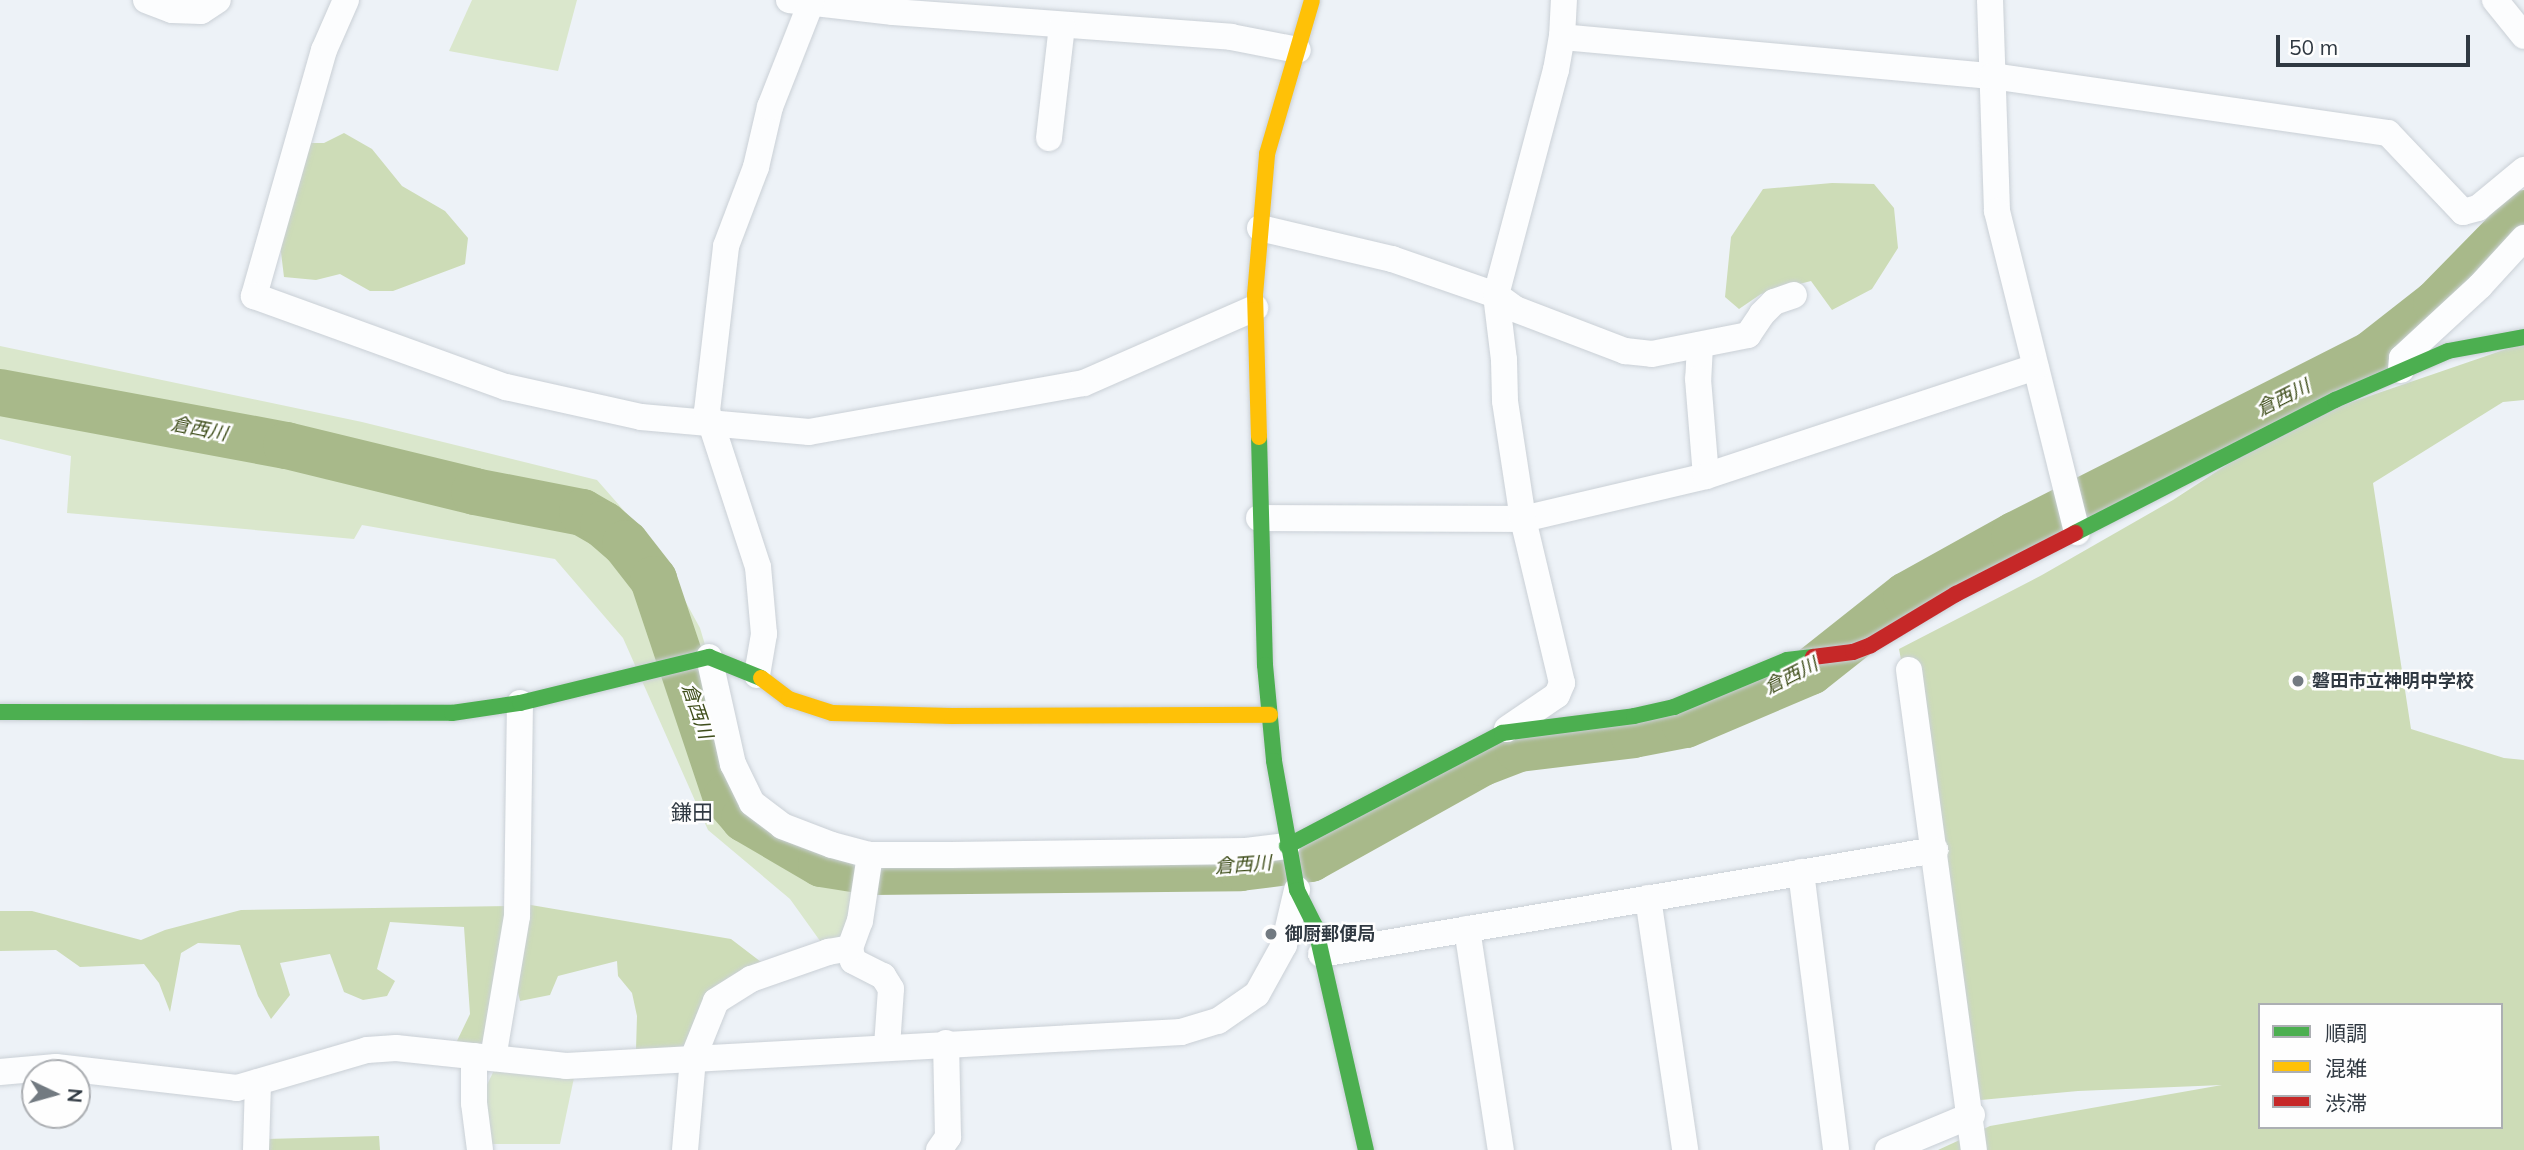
<!DOCTYPE html>
<meta charset="utf-8">
<style>
body{margin:0}
#map{position:relative;width:2524px;height:1150px;overflow:hidden;background:#edf2f7;font-family:Mulish,"Noto Sans JP",sans-serif}
div>[style]{position:absolute}
.green>*{inset:0;background:#dae7cc}
.forest>*{inset:0;background:#cddcb7}
.river>*{height:47px;margin:-23.5px;padding:0 23.5px;transform-origin:23.5px;border-radius:23.5px;background:#a8b98a}
.roads{filter:drop-shadow(0 0 2px #cad0d6) drop-shadow(0 0 2px #cad0d6)}
.street>*{height:26px;margin:-13px;padding:0 13px;transform-origin:13px;border-radius:13px;background:#fcfdfe}
.fast>*{height:16px;margin:-8px;padding:0 8px;transform-origin:8px;border-radius:8px;background:#4caf50}
.slow>*{height:16px;margin:-8px;padding:0 8px;transform-origin:8px;border-radius:8px;background:#ffc107}
.jam>*{height:16px;margin:-8px;padding:0 8px;transform-origin:8px;border-radius:8px;background:#c62828}
.dots>*{width:19px;height:19px;translate:-50% -50%;box-sizing:border-box;border:4px solid #fefefe;border-radius:50%}
span{translate:-50% -50%;white-space:nowrap;text-align:center;line-height:1.15;-webkit-text-stroke:5px #fefefe;paint-order:stroke}
.poi-label{font-size:18px;color:#303942;font-weight:700}
.left{translate:0 -50%;text-align:left}
.water-label{font-size:19px;color:#3f4e1b;font-style:italic}
.quarter-label{font-size:21px;color:#303942}
.legend{position:absolute;left:2258px;top:1003px;width:245px;height:126px;box-sizing:border-box;background:#fefefe;border:2px solid #acafb3;margin:0;padding:9px 12px;list-style:none;font-size:21px;color:#303942}
.legend li{display:flex;align-items:center;gap:14px;height:35px}
.legend b{width:35px;border:2px solid #acafb3}
.north{position:absolute;left:21px;top:1059px;width:70px;height:70px;box-sizing:border-box;background:#fefefe;border:2px solid #acafb3;border-radius:50%;rotate:95deg;font-size:19px;font-weight:700;line-height:28px;text-align:center;color:#303942}
.north::after{content:'';display:block;margin:auto;width:24px;height:32px;background:#727a81;clip-path:polygon(50% 0,100% 100%,50% 72%,0 100%)}
.scale{position:absolute;left:2276px;top:35px;width:194px;height:32px;box-sizing:border-box;border:4px solid #303942;border-top:0;padding-left:9px;font-size:21px;line-height:24px;white-space:nowrap;color:#303942;-webkit-text-stroke:5px #fefefe;paint-order:stroke}
</style>
<div id="map">
<div class="green">
<div style="clip-path:polygon(472px 0,577px 0,558px 71px,449px 51px)"></div>
<div style="clip-path:polygon(0 346px,362px 422px,597px 480px,655px 546px,700px 628px,752px 803px,870px 855px,860px 921px,828px 952px,790px 899px,708px 830px,623px 638px,555px 559px,362px 525px,354px 539px,67px 513px,71px 456px,0 439px)"></div>
<div style="clip-path:polygon(497px 1064px,575px 1073px,560px 1144px,479px 1144px,485px 1089px)"></div>
</div>
<div class="forest">
<div style="clip-path:polygon(344px 133px,372px 149px,402px 186px,445px 211px,468px 238px,465px 264px,393px 291px,370px 291px,340px 274px,316px 280px,284px 277px,280px 244px,308px 143px,324px 143px)"></div>
<div style="clip-path:polygon(1832px 183px,1874px 184px,1894px 208px,1898px 248px,1872px 289px,1832px 310px,1811px 281px,1761px 294px,1739px 309px,1725px 297px,1731px 237px,1763px 189px)"></div>
<div style="clip-path:polygon(evenodd,2524px 343px,2524px 400px,2503px 402px,2373px 483px,2411px 729px,2504px 758px,2524px 760px,2524px 1150px,1938px 1150px,1990px 1126px,2222px 1085px,2078px 1091px,1970px 1101px,1927px 796px,1899px 649px,2042px 575px,2173px 500px,2291px 423px,2524px 343px,2260px 1005px,2501px 1005px,2501px 1127px,2260px 1127px,2260px 1005px)"></div>
<div style="clip-path:polygon(525px 904px,731px 939px,773px 971px,716px 1001px,693px 1058px,636px 1049px,637px 1016px,632px 993px,618px 976px,617px 961px,558px 976px,550px 995px,520px 1001px,510px 957px)"></div>
<div style="clip-path:polygon(517px 906px,494px 1051px,455px 1045px,470px 1014px,464px 927px,390px 922px,377px 969px,395px 981px,387px 996px,363px 1000px,344px 992px,330px 954px,280px 963px,290px 995px,271px 1019px,258px 996px,240px 945px,198px 943px,181px 953px,170px 1012px,159px 983px,144px 964px,80px 967px,56px 950px,0 951px,0 911px,32px 911px,141px 940px,165px 930px,241px 910px)"></div>
<div style="clip-path:polygon(379px 1136px,380px 1150px,265px 1150px,266px 1139px)"></div>
</div>
<div class="river">
<div style="left:0;top:392px;width:291px;rotate:10.5deg"></div>
<div style="left:286px;top:445px;width:194px;rotate:13.7deg"></div>
<div style="left:474px;top:491px;width:110px;rotate:11deg"></div>
<div style="left:582px;top:512px;width:24px;rotate:30deg"></div>
<div style="left:603px;top:524px;width:29px;rotate:41deg"></div>
<div style="left:625px;top:543px;width:46px;rotate:52.1deg"></div>
<div style="left:653px;top:579px;width:230px;rotate:71.5deg"></div>
<div style="left:726px;top:797px;width:28px;rotate:49deg"></div>
<div style="left:744px;top:818px;width:89px;rotate:30.3deg"></div>
<div style="left:821px;top:863px;width:51px;rotate:9.1deg"></div>
<div style="left:871px;top:871px;width:369px;rotate:-0.6deg"></div>
<div style="left:1240px;top:867px;width:71px;rotate:-7.3deg"></div>
<div style="left:1310px;top:858px;width:197px;rotate:-29.2deg"></div>
<div style="left:1482px;top:762px;width:39px;rotate:-21deg"></div>
<div style="left:1518px;top:748px;width:116px;rotate:-6.9deg"></div>
<div style="left:1633px;top:734px;width:53px;rotate:-10.9deg"></div>
<div style="left:1685px;top:724px;width:136px;rotate:-23deg"></div>
<div style="left:1810px;top:671px;width:122px;rotate:-38.4deg"></div>
<div style="left:1906px;top:595px;width:124px;rotate:-29.1deg"></div>
<div style="left:2014px;top:535px;width:402px;rotate:-26.9deg"></div>
<div style="left:2372px;top:353px;width:81px;rotate:-38deg"></div>
<div style="left:2436px;top:303px;width:126px;rotate:-45.6deg"></div>
</div>
<div class="roads">
<div class="street">
<div style="left:146px;top:0;width:28px;rotate:21deg"></div>
<div style="left:172px;top:10px;width:29px;rotate:2deg"></div>
<div style="left:201px;top:11px;width:20px;rotate:-33deg"></div>
<div style="left:346px;top:0;width:55px;rotate:113.7deg"></div>
<div style="left:324px;top:50px;width:256px;rotate:105.9deg"></div>
<div style="left:254px;top:296px;width:268px;rotate:19.9deg"></div>
<div style="left:506px;top:387px;width:138px;rotate:12.5deg"></div>
<div style="left:641px;top:417px;width:169px;rotate:5.1deg"></div>
<div style="left:809px;top:432px;width:279px;rotate:-10.1deg"></div>
<div style="left:1084px;top:383px;width:187px;rotate:-23.7deg"></div>
<div style="left:789px;top:0;width:105px;rotate:6.6deg"></div>
<div style="left:893px;top:12px;width:339px;rotate:4.2deg"></div>
<div style="left:1231px;top:37px;width:68px;rotate:11deg"></div>
<div style="left:1990px;top:0;width:211px;rotate:88.1deg"></div>
<div style="left:1997px;top:211px;width:331px;rotate:76deg"></div>
<div style="left:2495px;top:0;width:46px;rotate:51.1deg"></div>
<div style="left:1562px;top:37px;width:432px;rotate:5.2deg"></div>
<div style="left:1992px;top:76px;width:400px;rotate:8.2deg"></div>
<div style="left:2388px;top:133px;width:109px;rotate:46.5deg"></div>
<div style="left:2463px;top:212px;width:16px;rotate:-15deg"></div>
<div style="left:2478px;top:208px;width:60px;rotate:-39.6deg"></div>
<div style="left:1049px;top:138px;width:113px;rotate:-83.4deg"></div>
<div style="left:1260px;top:228px;width:136px;rotate:13.2deg"></div>
<div style="left:1392px;top:259px;width:110px;rotate:19.1deg"></div>
<div style="left:1496px;top:295px;width:24px;rotate:36deg"></div>
<div style="left:1515px;top:309px;width:118px;rotate:20.9deg"></div>
<div style="left:1625px;top:351px;width:27px;rotate:6deg"></div>
<div style="left:1652px;top:354px;width:98px;rotate:-11.2deg"></div>
<div style="left:1748px;top:335px;width:25px;rotate:-56deg"></div>
<div style="left:1762px;top:314px;width:17px;rotate:-45deg"></div>
<div style="left:1774px;top:302px;width:21px;rotate:-19deg"></div>
<div style="left:1700px;top:345px;width:34px;rotate:93deg"></div>
<div style="left:1698px;top:379px;width:97px;rotate:85.3deg"></div>
<div style="left:2401px;top:370px;width:12px;rotate:-85deg"></div>
<div style="left:2402px;top:358px;width:106px;rotate:-42.7deg"></div>
<div style="left:2480px;top:286px;width:65px;rotate:-47.5deg"></div>
<div style="left:1259px;top:518px;width:264px;rotate:0.2deg"></div>
<div style="left:1523px;top:519px;width:188px;rotate:-13.2deg"></div>
<div style="left:1706px;top:476px;width:347px;rotate:-18.3deg"></div>
<div style="left:709px;top:657px;width:110px;rotate:77.4deg"></div>
<div style="left:733px;top:764px;width:43px;rotate:64deg"></div>
<div style="left:752px;top:803px;width:38px;rotate:37deg"></div>
<div style="left:782px;top:826px;width:53px;rotate:20.8deg"></div>
<div style="left:832px;top:845px;width:39px;rotate:15deg"></div>
<div style="left:870px;top:855px;width:81px"></div>
<div style="left:951px;top:855px;width:295px;rotate:-0.8deg"></div>
<div style="left:1246px;top:851px;width:41px;rotate:-7deg"></div>
<div style="left:1909px;top:670px;width:484px;rotate:82.3deg"></div>
<div style="left:757px;top:675px;width:42px;rotate:-80.3deg"></div>
<div style="left:764px;top:634px;width:67px;rotate:-95.1deg"></div>
<div style="left:758px;top:567px;width:164px;rotate:-108.1deg"></div>
<div style="left:707px;top:411px;width:166px;rotate:-83.4deg"></div>
<div style="left:726px;top:246px;width:85px;rotate:-69.2deg"></div>
<div style="left:756px;top:167px;width:62px;rotate:-76.9deg"></div>
<div style="left:770px;top:107px;width:112px;rotate:-68.5deg"></div>
<div style="left:1507px;top:729px;width:60px;rotate:-34.2deg"></div>
<div style="left:1557px;top:695px;width:13px;rotate:-67deg"></div>
<div style="left:1562px;top:683px;width:169px;rotate:-103.4deg"></div>
<div style="left:1523px;top:519px;width:119px;rotate:-98.7deg"></div>
<div style="left:1505px;top:401px;width:41px;rotate:-91.4deg"></div>
<div style="left:1504px;top:360px;width:65px;rotate:-97deg"></div>
<div style="left:1496px;top:295px;width:233px;rotate:-75.1deg"></div>
<div style="left:1556px;top:70px;width:34px;rotate:-80deg"></div>
<div style="left:1562px;top:37px;width:37px;rotate:-87deg"></div>
<div style="left:1801px;top:872px;width:280px;rotate:82.8deg"></div>
<div style="left:1648px;top:898px;width:255px;rotate:81.6deg"></div>
<div style="left:1467px;top:929px;width:224px;rotate:81.3deg"></div>
<div style="left:850px;top:948px;width:13px;rotate:77deg"></div>
<div style="left:853px;top:961px;width:34px;rotate:27deg"></div>
<div style="left:883px;top:976px;width:15px;rotate:58deg"></div>
<div style="left:891px;top:989px;width:57px;rotate:94deg"></div>
<div style="left:1321px;top:954px;width:623px;rotate:-9.61deg"></div>
<div style="left:474px;top:1056px;width:47px;rotate:90deg"></div>
<div style="left:474px;top:1103px;width:47px;rotate:82.7deg"></div>
<div style="left:493px;top:1058px;width:144px;rotate:-80.4deg"></div>
<div style="left:517px;top:916px;width:213px;rotate:-89.2deg"></div>
<div style="left:0;top:1072px;width:56px;rotate:-5.1deg"></div>
<div style="left:56px;top:1067px;width:182px;rotate:6.6deg"></div>
<div style="left:237px;top:1088px;width:135px;rotate:-16.3deg"></div>
<div style="left:367px;top:1050px;width:29px;rotate:-4deg"></div>
<div style="left:396px;top:1048px;width:171px;rotate:6deg"></div>
<div style="left:566px;top:1066px;width:616px;rotate:-3.16deg"></div>
<div style="left:1181px;top:1032px;width:39px;rotate:-17deg"></div>
<div style="left:1218px;top:1021px;width:47px;rotate:-34.7deg"></div>
<div style="left:1257px;top:994px;width:56px;rotate:-61.1deg"></div>
<div style="left:1284px;top:945px;width:57px;rotate:-76.7deg"></div>
<div style="left:256px;top:1150px;width:68px;rotate:-88.3deg"></div>
<div style="left:685px;top:1150px;width:92px;rotate:-85deg"></div>
<div style="left:693px;top:1058px;width:61px;rotate:-68deg"></div>
<div style="left:716px;top:1001px;width:41px;rotate:-32.2deg"></div>
<div style="left:751px;top:979px;width:82px;rotate:-19.3deg"></div>
<div style="left:828px;top:952px;width:22px;rotate:-10deg"></div>
<div style="left:850px;top:948px;width:29px;rotate:-70deg"></div>
<div style="left:860px;top:921px;width:67px;rotate:-81.4deg"></div>
<div style="left:939px;top:1150px;width:16px;rotate:-55deg"></div>
<div style="left:948px;top:1137px;width:94px;rotate:-91.2deg"></div>
<div style="left:1888px;top:1150px;width:91px;rotate:-22.6deg"></div>
</div>
<div class="fast">
<div style="left:1259px;top:437px;width:228px;rotate:88.5deg"></div>
<div style="left:1265px;top:665px;width:96px;rotate:84.6deg"></div>
<div style="left:1274px;top:761px;width:131px;rotate:79.9deg"></div>
<div style="left:1297px;top:890px;width:40px;rotate:63.4deg"></div>
<div style="left:1315px;top:926px;width:230px;rotate:77.2deg"></div>
<div style="left:2075px;top:533px;width:292px;rotate:-27.1deg"></div>
<div style="left:2335px;top:400px;width:123px;rotate:-23.4deg"></div>
<div style="left:2448px;top:351px;width:77px;rotate:-10.4deg"></div>
<div style="left:0;top:712px;width:452px;rotate:0.1deg"></div>
<div style="left:452px;top:713px;width:69px;rotate:-8.4deg"></div>
<div style="left:520px;top:703px;width:195px;rotate:-13.7deg"></div>
<div style="left:709px;top:657px;width:56px;rotate:22deg"></div>
<div style="left:1287px;top:846px;width:243px;rotate:-27.7deg"></div>
<div style="left:1502px;top:733px;width:133px;rotate:-7.3deg"></div>
<div style="left:1634px;top:716px;width:41px;rotate:-12.7deg"></div>
<div style="left:1674px;top:707px;width:122px;rotate:-22.6deg"></div>
<div style="left:1787px;top:660px;width:26px;rotate:-7deg"></div>
</div>
<div class="slow">
<div style="left:1259px;top:437px;width:142px;rotate:-91.6deg"></div>
<div style="left:1255px;top:295px;width:142px;rotate:-85.1deg"></div>
<div style="left:1267px;top:154px;width:160px;rotate:-73.7deg"></div>
<div style="left:761px;top:678px;width:35px;rotate:37deg"></div>
<div style="left:789px;top:699px;width:45px;rotate:18deg"></div>
<div style="left:832px;top:713px;width:120px;rotate:1.4deg"></div>
<div style="left:952px;top:716px;width:318px;rotate:-0.2deg"></div>
</div>
<div class="jam">
<div style="left:1813px;top:657px;width:40px;rotate:-7.1deg"></div>
<div style="left:1853px;top:652px;width:19px;rotate:-21deg"></div>
<div style="left:1871px;top:645px;width:99px;rotate:-31deg"></div>
<div style="left:1956px;top:594px;width:134px;rotate:-27.1deg"></div>
</div>
</div>
<div class="dots">
<div style="left:2298px;top:681px;background:#727a81"></div>
<div style="left:1271px;top:934px;background:#727a81"></div>
</div>
<div class="poi-label">
<span class="left" style="left:2312px;top:681px">磐田市立神明中学校</span>
<span class="left" style="left:1285px;top:934px">御厨郵便局</span>
</div>
<div class="water-label">
<span style="left:2283px;top:398px;rotate:-27deg">倉西川</span>
<span style="left:199px;top:429px;rotate:11deg">倉西川</span>
<span style="left:1791px;top:676px;rotate:-27deg">倉西川</span>
<span style="left:697px;top:711px;rotate:71deg">倉西川</span>
<span style="left:1243px;top:865px;rotate:-4deg">倉西川</span>
</div>
<div class="quarter-label">
<span style="left:692px;top:812px">鎌田</span>
</div>
<ul class="legend">
<li><b style="height:9px;background:#4caf50"></b>順調</li>
<li><b style="height:9px;background:#ffc107"></b>混雑</li>
<li><b style="height:9px;background:#c62828"></b>渋滞</li>
</ul>
<div class="north">N</div>
<div class="scale">50 m</div>
</div>
